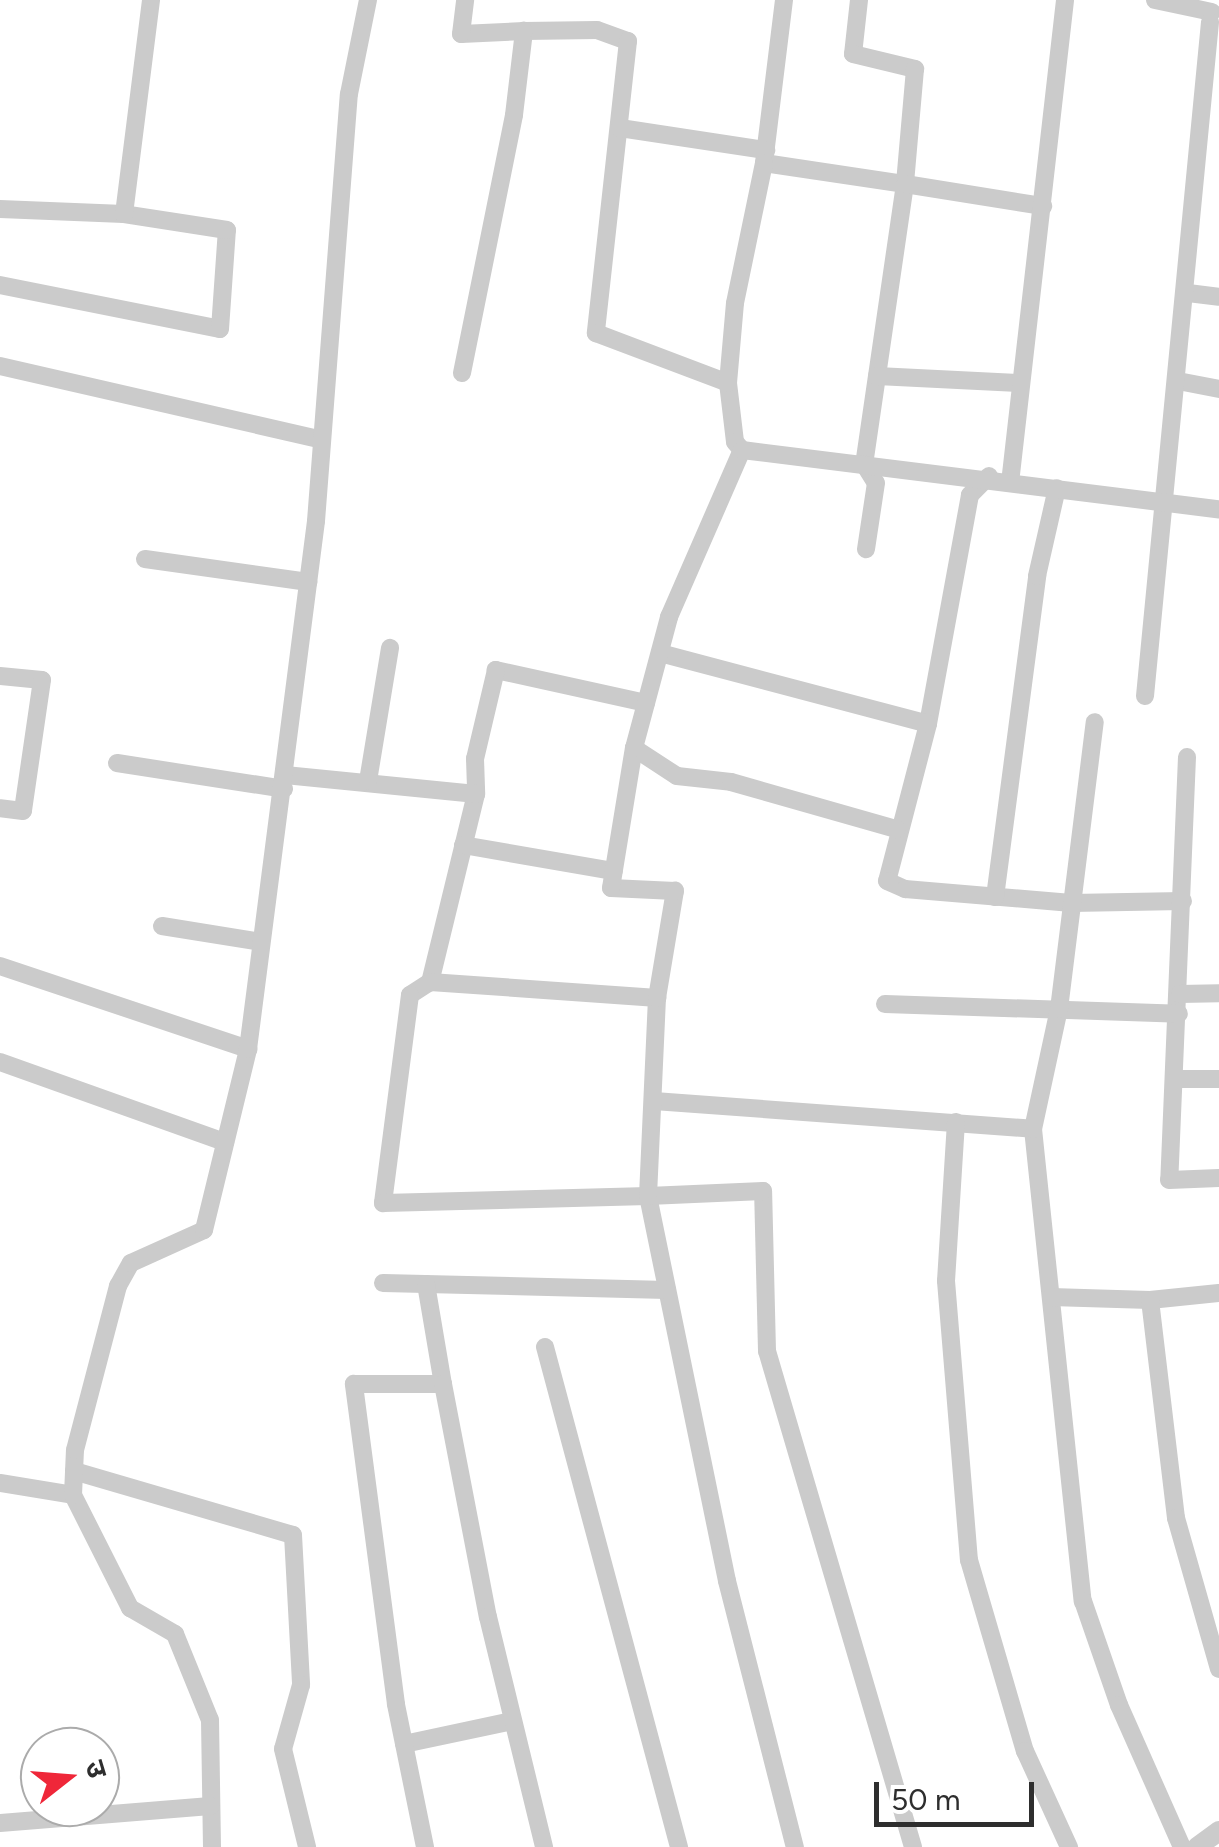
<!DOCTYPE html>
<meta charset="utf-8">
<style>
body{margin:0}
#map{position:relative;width:1219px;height:1847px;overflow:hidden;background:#fff;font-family:Figtree,"Noto Sans Devanagari",sans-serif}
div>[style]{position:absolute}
.minor>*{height:18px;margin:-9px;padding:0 9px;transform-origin:9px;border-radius:9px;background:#cbcbcb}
.tertiary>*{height:20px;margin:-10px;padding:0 10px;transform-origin:10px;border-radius:10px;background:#cbcbcb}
span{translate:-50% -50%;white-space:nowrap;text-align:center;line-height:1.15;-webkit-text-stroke:10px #fff;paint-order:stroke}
.north{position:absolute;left:20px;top:1727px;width:100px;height:100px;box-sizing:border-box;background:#fff;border:2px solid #ababab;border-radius:50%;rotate:73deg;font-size:28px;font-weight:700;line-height:40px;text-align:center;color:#2e2e2e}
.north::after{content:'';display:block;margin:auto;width:35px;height:45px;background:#ef2739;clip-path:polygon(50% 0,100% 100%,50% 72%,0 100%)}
.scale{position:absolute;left:874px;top:1782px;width:160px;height:45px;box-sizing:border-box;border:5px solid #2e2e2e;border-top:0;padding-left:12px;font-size:30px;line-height:35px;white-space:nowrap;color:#2e2e2e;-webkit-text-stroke:8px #fff;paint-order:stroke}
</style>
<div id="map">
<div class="minor">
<div style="left:784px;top:0;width:164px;rotate:97deg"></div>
<div style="left:764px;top:163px;width:143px;rotate:8.5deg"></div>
<div style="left:905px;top:184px;width:283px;rotate:98.3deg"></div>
<div style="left:864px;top:464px;width:22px;rotate:58deg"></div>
<div style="left:876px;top:483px;width:67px;rotate:98.6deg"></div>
<div style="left:859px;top:0;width:54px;rotate:96.3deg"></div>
<div style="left:853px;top:54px;width:64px;rotate:13.6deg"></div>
<div style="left:915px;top:69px;width:115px;rotate:95deg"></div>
<div style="left:905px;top:184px;width:140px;rotate:9.1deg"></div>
<div style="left:1155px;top:0;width:58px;rotate:11.9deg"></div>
<div style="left:524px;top:31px;width:73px;rotate:-0.8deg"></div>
<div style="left:597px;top:30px;width:33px;rotate:20deg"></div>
<div style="left:628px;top:41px;width:294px;rotate:96.3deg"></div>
<div style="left:596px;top:333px;width:141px;rotate:20.7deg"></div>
<div style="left:728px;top:383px;width:59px;rotate:83.2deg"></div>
<div style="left:735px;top:442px;width:11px;rotate:49deg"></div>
<div style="left:620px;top:128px;width:148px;rotate:8.6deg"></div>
<div style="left:0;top:209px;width:124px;rotate:2.3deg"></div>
<div style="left:0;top:285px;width:224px;rotate:11.3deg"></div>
<div style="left:220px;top:329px;width:99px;rotate:-86deg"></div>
<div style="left:227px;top:230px;width:104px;rotate:-171.2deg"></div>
<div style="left:124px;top:214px;width:216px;rotate:-82.8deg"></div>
<div style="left:1188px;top:293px;width:31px;rotate:7deg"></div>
<div style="left:0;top:366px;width:330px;rotate:12.9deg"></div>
<div style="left:462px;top:373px;width:263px;rotate:-78.6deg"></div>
<div style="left:514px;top:115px;width:85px;rotate:-83.2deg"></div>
<div style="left:524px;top:31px;width:63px;rotate:177.3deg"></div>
<div style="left:461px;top:34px;width:34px;rotate:-83deg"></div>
<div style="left:877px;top:376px;width:143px;rotate:2.8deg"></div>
<div style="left:1178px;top:381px;width:42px;rotate:11deg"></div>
<div style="left:728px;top:383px;width:80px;rotate:-85deg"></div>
<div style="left:735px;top:303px;width:143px;rotate:-78.3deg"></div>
<div style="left:989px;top:476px;width:27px;rotate:135deg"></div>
<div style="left:970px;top:495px;width:233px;rotate:100.4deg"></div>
<div style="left:928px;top:724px;width:162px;rotate:104.6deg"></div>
<div style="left:887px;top:881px;width:20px;rotate:24deg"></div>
<div style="left:905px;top:889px;width:167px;rotate:4.8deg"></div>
<div style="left:1071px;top:903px;width:112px;rotate:-1deg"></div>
<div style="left:1010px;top:483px;width:486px;rotate:-83.5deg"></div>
<div style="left:145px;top:559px;width:165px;rotate:8deg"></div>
<div style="left:660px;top:653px;width:277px;rotate:14.8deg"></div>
<div style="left:0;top:676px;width:42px;rotate:5.4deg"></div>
<div style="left:42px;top:680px;width:132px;rotate:98.3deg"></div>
<div style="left:23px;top:811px;width:23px;rotate:-173deg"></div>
<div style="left:1145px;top:696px;width:677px;rotate:-84.49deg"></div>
<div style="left:646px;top:703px;width:154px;rotate:-167.6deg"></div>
<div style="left:496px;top:670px;width:91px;rotate:103.3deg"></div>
<div style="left:475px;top:759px;width:35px;rotate:88deg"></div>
<div style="left:476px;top:794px;width:194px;rotate:103.7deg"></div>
<div style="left:430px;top:982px;width:24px;rotate:147deg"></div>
<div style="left:410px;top:995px;width:210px;rotate:97.4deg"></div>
<div style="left:383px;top:1203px;width:265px;rotate:-1.5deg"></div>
<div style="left:648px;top:1196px;width:393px;rotate:78.4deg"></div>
<div style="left:727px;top:1581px;width:275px;rotate:75.7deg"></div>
<div style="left:634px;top:748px;width:51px;rotate:33.1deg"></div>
<div style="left:677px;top:776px;width:54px;rotate:6.3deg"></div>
<div style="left:731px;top:782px;width:172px;rotate:15.9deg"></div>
<div style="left:1187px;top:757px;width:423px;rotate:92.4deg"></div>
<div style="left:1169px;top:1180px;width:50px;rotate:-2.3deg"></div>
<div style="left:117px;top:763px;width:169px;rotate:8.8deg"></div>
<div style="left:285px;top:775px;width:192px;rotate:5.7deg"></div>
<div style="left:368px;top:781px;width:135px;rotate:-80.6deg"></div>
<div style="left:463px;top:845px;width:153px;rotate:9.8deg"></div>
<div style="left:995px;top:897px;width:324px;rotate:-82.5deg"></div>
<div style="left:1037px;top:576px;width:90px;rotate:-77.2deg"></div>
<div style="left:162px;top:926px;width:100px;rotate:9.2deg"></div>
<div style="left:0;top:966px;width:262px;rotate:18.5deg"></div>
<div style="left:430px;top:982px;width:228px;rotate:4deg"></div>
<div style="left:1180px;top:994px;width:39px;rotate:-1deg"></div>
<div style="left:885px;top:1004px;width:294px;rotate:1.9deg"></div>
<div style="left:0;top:1062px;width:239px;rotate:19.6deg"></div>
<div style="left:1177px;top:1079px;width:42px"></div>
<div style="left:654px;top:1101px;width:380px;rotate:4.2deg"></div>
<div style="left:1033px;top:1129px;width:475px;rotate:84deg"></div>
<div style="left:1083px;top:1601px;width:110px;rotate:70.9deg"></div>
<div style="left:1119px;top:1705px;width:155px;rotate:66.1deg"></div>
<div style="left:956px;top:1122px;width:159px;rotate:93.6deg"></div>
<div style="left:946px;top:1281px;width:280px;rotate:85.3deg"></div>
<div style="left:969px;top:1560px;width:199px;rotate:73.7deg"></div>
<div style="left:1025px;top:1751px;width:106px;rotate:65.4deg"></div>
<div style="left:1033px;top:1129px;width:123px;rotate:-77.8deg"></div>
<div style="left:1059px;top:1009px;width:289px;rotate:-82.9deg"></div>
<div style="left:383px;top:1283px;width:284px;rotate:1.4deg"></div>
<div style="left:426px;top:1284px;width:101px;rotate:80.4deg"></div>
<div style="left:1051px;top:1297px;width:99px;rotate:1.7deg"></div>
<div style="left:1150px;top:1300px;width:69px;rotate:-5.8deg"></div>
<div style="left:1150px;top:1300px;width:220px;rotate:83.2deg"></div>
<div style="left:1176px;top:1518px;width:157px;rotate:74.1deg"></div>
<div style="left:545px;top:1347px;width:518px;rotate:75deg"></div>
<div style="left:74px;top:1471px;width:228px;rotate:16.3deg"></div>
<div style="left:293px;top:1535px;width:150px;rotate:86.9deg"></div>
<div style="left:301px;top:1685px;width:66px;rotate:105.7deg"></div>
<div style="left:283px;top:1749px;width:101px;rotate:76.2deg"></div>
<div style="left:0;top:1483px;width:74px;rotate:9.3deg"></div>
<div style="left:73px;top:1495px;width:127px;rotate:63.2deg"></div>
<div style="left:130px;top:1608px;width:52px;rotate:30deg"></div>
<div style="left:175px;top:1634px;width:93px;rotate:67.9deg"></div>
<div style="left:210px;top:1720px;width:127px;rotate:89.1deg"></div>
<div style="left:73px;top:1495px;width:45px;rotate:-87.5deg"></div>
<div style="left:75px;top:1450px;width:170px;rotate:-75.3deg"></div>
<div style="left:118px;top:1286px;width:26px;rotate:-61deg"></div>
<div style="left:131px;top:1263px;width:80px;rotate:-24.3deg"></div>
<div style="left:204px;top:1230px;width:186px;rotate:-76.3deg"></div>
<div style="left:248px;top:1049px;width:532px;rotate:-82.66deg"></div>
<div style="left:316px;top:521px;width:428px;rotate:-85.6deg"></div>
<div style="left:349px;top:94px;width:96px;rotate:-78.6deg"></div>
<div style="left:404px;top:1744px;width:110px;rotate:-12deg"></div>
<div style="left:0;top:1823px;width:211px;rotate:-4.6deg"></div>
<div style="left:425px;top:1847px;width:146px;rotate:-101.5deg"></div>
<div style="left:396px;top:1704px;width:323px;rotate:-97.5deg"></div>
<div style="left:354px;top:1384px;width:89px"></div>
<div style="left:443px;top:1384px;width:237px;rotate:79.1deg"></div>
<div style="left:488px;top:1617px;width:237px;rotate:76.3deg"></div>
<div style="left:913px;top:1847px;width:517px;rotate:-106.4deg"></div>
<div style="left:767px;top:1351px;width:160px;rotate:-91.4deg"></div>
<div style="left:763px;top:1191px;width:115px;rotate:177.5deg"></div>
<div style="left:648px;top:1196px;width:198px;rotate:-87.4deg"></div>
<div style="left:657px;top:998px;width:109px;rotate:-80.5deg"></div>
<div style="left:675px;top:891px;width:64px;rotate:-177.3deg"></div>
<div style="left:611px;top:888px;width:142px;rotate:-80.7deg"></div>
<div style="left:634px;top:748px;width:136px;rotate:-75deg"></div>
<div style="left:669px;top:617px;width:182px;rotate:-66.4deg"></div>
<div style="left:742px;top:450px;width:481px;rotate:7.1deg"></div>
</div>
<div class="tertiary">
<div style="left:1197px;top:1847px;width:27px;rotate:-36deg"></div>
</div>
<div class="north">उ</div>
<div class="scale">50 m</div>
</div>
